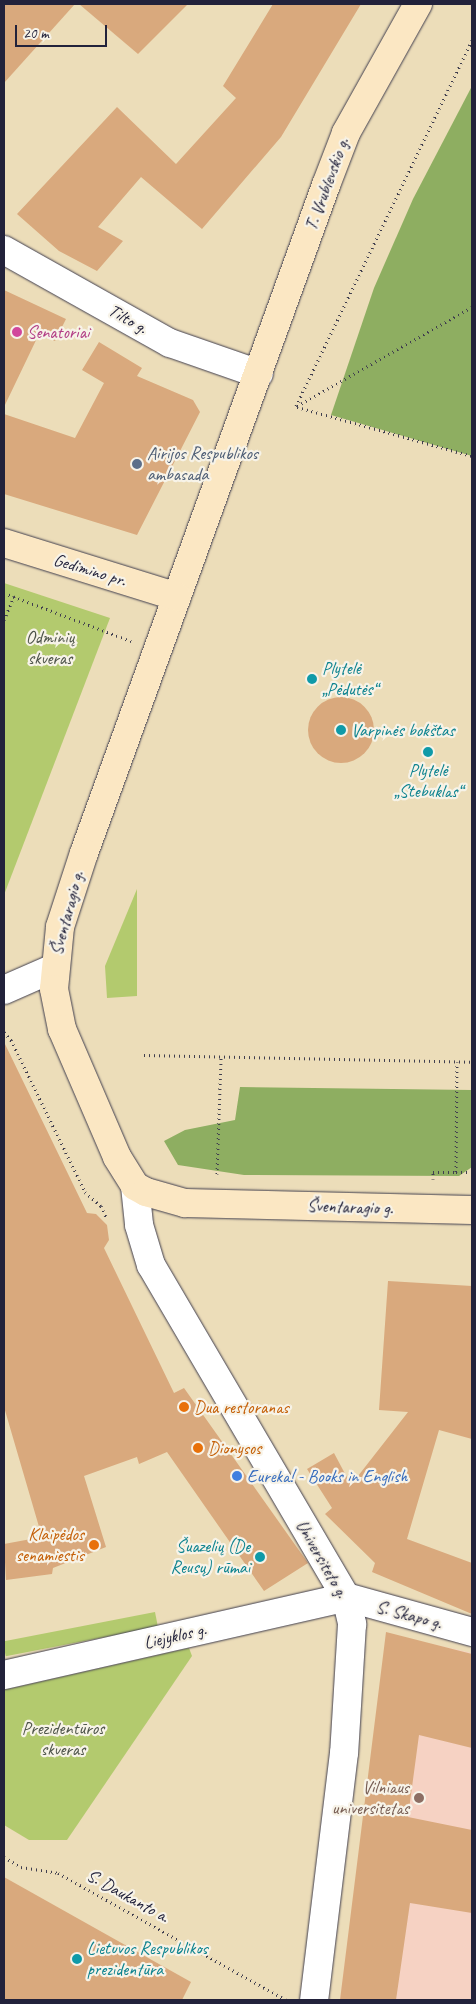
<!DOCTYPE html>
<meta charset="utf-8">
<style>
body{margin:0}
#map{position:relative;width:476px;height:2004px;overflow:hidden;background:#ecddb9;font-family:Caveat,sans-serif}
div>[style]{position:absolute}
.built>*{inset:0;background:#f6d2c3}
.green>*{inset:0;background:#b3ca6e;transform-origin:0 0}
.forest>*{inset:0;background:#8eae61}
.building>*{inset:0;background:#d9a97d}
.round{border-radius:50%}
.path>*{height:3px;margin-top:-1.5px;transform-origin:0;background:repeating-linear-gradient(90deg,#403e4e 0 1px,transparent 0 5px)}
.roads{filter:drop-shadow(0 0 1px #403e4e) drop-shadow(0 0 1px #403e4e)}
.minor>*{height:28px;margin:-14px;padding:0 14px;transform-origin:14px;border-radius:14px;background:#fff}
.secondary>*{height:28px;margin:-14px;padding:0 14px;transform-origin:14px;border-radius:14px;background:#fbe7c3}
.dots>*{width:14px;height:14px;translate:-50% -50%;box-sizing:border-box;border:2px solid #f7f3e8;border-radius:50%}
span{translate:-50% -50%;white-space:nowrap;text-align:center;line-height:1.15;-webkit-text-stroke:4.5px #f7f3e8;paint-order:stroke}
.street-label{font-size:18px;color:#22223b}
.hotel-label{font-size:18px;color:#b23c85}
.left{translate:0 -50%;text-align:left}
.service-label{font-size:18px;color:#4e5e75}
.park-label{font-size:18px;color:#4e544a}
.culture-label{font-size:18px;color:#0d838f}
.right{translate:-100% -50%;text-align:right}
.food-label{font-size:18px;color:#c56008}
.shop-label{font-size:18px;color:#366cbe}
.education-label{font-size:18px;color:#785e54}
.frame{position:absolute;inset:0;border:5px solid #22223b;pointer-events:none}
.scale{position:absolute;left:15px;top:25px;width:92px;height:22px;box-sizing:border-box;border:2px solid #22223b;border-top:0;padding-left:6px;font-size:15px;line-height:18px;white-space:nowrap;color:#22223b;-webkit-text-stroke:4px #f7f3e8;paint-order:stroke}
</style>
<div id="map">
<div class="built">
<div style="clip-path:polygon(427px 1643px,472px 1653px,472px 2000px,340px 2000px,361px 1840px)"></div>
</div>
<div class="green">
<div style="clip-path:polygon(4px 583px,110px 618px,4px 895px)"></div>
<div style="clip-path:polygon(137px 889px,137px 996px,107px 998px,105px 966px)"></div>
<div style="left:155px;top:1612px;width:15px;height:155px;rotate:79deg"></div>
<div style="clip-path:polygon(189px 1648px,192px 1656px,67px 1840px,29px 1840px,4px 1825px,4px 1690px)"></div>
</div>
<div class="forest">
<div style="clip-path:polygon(472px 86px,472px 456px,331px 415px,374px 288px,413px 199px)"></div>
<div style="clip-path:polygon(240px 1087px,472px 1090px,472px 1167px,459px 1176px,244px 1175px,178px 1165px,164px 1141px,185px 1130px,235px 1120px)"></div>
</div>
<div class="building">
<div style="clip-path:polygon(4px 4px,75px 4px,4px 83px)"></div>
<div style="clip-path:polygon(79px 4px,188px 4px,138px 54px)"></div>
<div style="clip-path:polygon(273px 4px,361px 4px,281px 137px,202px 229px,141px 177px,98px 227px,123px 241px,97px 271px,59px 251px,17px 214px,117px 107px,176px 164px,236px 98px,223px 86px)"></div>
<div style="clip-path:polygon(4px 290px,66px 319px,55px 341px,39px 334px,4px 407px)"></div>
<div style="clip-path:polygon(99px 342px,142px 368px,137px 376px,193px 400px,200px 412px,137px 535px,4px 494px,4px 414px,75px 438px,104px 383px,82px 370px)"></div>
<div class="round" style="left:308px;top:697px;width:66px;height:66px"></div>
<div style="clip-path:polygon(4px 1042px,87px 1213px,96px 1214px,107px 1225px,109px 1240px,104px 1248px,174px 1393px,184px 1388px,308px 1563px,264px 1591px,167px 1452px,139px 1464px,137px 1457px,84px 1476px,106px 1547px,53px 1568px,52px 1574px,6px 1580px,4px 1544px,42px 1537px,4px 1407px)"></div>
<div style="clip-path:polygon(388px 1281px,472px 1286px,472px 1439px,439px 1430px,407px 1539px,472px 1563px,472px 1614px,372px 1572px,375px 1563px,325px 1514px,332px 1508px,307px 1469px,334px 1453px,351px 1485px,408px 1412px,379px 1410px)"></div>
<div style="clip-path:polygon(386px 1632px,472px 1654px,472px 1748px,419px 1735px,408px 1817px,472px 1830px,472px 1913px,410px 1903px,396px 2000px,340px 2000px)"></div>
<div style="clip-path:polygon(4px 1877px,191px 1982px,182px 2000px,4px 2000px)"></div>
</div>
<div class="path">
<div style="left:296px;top:406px;width:406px;rotate:-64.3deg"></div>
<div style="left:297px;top:406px;width:201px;rotate:-29.5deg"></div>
<div style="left:297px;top:407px;width:182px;rotate:15.6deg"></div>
<div style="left:4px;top:593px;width:136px;rotate:20.7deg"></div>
<div style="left:4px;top:620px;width:26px;rotate:-67deg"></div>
<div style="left:4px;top:1032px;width:11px;rotate:49deg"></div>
<div style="left:11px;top:1040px;width:169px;rotate:64deg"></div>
<div style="left:85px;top:1192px;width:21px;rotate:41deg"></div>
<div style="left:101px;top:1206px;width:14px;rotate:65deg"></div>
<div style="left:144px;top:1055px;width:328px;rotate:1.2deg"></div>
<div style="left:456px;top:1172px;width:16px"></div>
<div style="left:217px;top:1174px;width:117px;rotate:-88deg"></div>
<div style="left:433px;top:1179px;width:7px;rotate:-90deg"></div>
<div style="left:433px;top:1172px;width:23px"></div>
<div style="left:456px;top:1172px;width:110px;rotate:-89.5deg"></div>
<div style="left:4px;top:1857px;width:20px;rotate:30deg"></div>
<div style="left:21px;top:1867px;width:37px;rotate:9deg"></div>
<div style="left:58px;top:1873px;width:261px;rotate:29.1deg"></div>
</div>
<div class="roads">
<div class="minor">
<div style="left:4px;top:250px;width:190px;rotate:29.3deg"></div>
<div style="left:170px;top:343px;width:94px;rotate:19.2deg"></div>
<div style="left:4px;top:990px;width:55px;rotate:-23.7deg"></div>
<div style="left:135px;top:1186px;width:39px;rotate:84deg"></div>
<div style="left:139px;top:1225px;width:42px;rotate:73.3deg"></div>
<div style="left:151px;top:1265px;width:385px;rotate:59.6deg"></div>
<div style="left:346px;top:1597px;width:28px;rotate:77deg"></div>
<div style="left:352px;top:1624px;width:129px;rotate:93.5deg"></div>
<div style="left:344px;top:1753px;width:249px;rotate:96.9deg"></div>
<div style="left:4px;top:1675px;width:351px;rotate:-12.8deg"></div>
<div style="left:346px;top:1597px;width:131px;rotate:15.5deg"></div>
</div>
<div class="secondary">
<div style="left:418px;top:4px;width:148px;rotate:119.2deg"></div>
<div style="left:346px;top:133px;width:56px;rotate:111deg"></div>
<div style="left:326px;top:185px;width:710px;rotate:109.91deg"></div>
<div style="left:84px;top:853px;width:78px;rotate:108deg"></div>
<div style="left:60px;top:927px;width:62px;rotate:95.5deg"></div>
<div style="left:54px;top:989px;width:41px;rotate:78.7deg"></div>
<div style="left:62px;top:1029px;width:139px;rotate:66.7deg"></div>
<div style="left:117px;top:1157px;width:34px;rotate:58deg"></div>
<div style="left:135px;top:1186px;width:13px;rotate:29deg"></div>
<div style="left:146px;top:1192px;width:41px;rotate:15.8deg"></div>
<div style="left:185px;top:1203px;width:287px;rotate:1.4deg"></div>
<div style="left:4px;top:543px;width:181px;rotate:17.3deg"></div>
</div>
</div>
<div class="dots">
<div style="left:17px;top:332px;background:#d1479c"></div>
<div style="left:137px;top:464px;background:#5c6f8a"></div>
<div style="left:312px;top:679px;background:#0f9aa8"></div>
<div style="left:341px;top:730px;background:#0f9aa8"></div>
<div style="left:428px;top:752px;background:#0f9aa8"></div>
<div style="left:184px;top:1407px;background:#e8710a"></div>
<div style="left:198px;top:1448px;background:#e8710a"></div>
<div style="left:237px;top:1476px;background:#3f7fe0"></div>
<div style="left:94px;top:1545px;background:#e8710a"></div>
<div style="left:260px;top:1557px;background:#0f9aa8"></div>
<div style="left:419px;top:1798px;background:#8d6e63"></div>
<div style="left:77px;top:1959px;background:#0f9aa8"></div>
</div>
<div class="street-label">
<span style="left:327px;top:184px;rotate:-70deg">T. Vrublevskio g.</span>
<span style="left:128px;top:319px;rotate:30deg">Tilto g.</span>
<span style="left:90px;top:570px;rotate:17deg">Gedimino pr.</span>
<span style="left:67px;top:913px;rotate:-75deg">Šventaragio g.</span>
<span style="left:350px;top:1207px;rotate:2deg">Šventaragio g.</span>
<span style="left:322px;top:1559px;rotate:60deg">Universiteto g.</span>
<span style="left:409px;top:1615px;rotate:15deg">S. Skapo g.</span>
<span style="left:175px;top:1636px;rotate:-13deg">Liejyklos g.</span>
<span style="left:128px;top:1896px;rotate:29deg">S. Daukanto a.</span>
</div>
<div class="hotel-label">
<span class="left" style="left:27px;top:332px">Senatoriai</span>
</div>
<div class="service-label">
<span class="left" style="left:147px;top:464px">Airijos Respublikos<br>ambasada</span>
</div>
<div class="park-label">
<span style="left:50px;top:648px">Odminių<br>skveras</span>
<span style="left:63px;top:1739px">Prezidentūros<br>skveras</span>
</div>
<div class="culture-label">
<span class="left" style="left:322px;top:679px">Plytelė<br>„Pėdutės“</span>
<span class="left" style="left:351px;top:730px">Varpinės bokštas</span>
<span style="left:428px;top:781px">Plytelė<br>„Stebuklas“</span>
<span class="right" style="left:250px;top:1557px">Šuazelių (De<br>Reusų) rūmai</span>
<span class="left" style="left:87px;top:1959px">Lietuvos Respublikos<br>prezidentūra</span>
</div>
<div class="food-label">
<span class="left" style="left:194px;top:1407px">Dua restoranas</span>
<span class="left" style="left:208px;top:1448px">Dionysos</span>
<span class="right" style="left:84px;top:1545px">Klaipėdos<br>senamiestis</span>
</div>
<div class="shop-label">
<span class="left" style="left:247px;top:1476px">Eureka! - Books in English</span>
</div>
<div class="education-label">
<span class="right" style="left:409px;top:1798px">Vilniaus<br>universitetas</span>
</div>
<div class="frame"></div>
<div class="scale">20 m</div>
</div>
